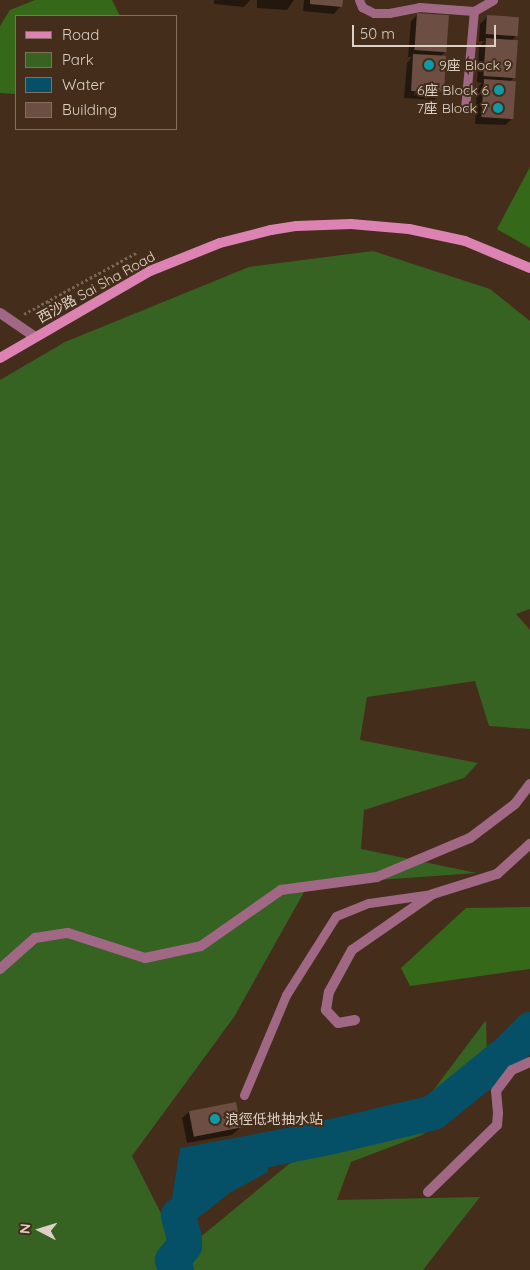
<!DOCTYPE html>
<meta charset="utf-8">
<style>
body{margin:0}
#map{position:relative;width:530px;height:1270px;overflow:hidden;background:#442e1b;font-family:Quicksand,"Noto Sans TC",sans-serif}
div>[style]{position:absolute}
.green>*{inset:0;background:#366222}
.forest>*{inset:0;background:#356919}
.water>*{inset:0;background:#055066}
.shadow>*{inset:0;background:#0007}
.river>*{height:35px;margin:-17.5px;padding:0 17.5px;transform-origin:17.5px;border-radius:17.5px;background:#055066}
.building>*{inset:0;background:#6c4e43;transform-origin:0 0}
.path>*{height:3px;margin-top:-1.5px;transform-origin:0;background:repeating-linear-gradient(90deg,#7a6656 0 2.5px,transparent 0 5px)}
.lane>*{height:9px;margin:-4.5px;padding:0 4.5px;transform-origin:4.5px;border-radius:4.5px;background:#a16885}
.street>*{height:10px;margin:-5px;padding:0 5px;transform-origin:5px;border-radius:5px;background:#a16885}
.secondary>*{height:10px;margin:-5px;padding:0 5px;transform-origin:5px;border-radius:5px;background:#dd83b4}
.dots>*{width:14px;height:14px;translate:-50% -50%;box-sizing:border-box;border:2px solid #442e1b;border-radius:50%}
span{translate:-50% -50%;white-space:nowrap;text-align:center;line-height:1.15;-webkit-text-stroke:4px #442e1b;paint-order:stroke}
.poi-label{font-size:14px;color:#ded0c4}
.left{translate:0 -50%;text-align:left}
.right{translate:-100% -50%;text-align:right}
.street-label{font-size:14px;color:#ded0c4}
.legend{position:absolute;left:15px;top:15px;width:162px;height:115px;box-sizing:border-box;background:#442e1b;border:1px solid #826f5f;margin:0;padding:6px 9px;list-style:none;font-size:15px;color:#ded0c4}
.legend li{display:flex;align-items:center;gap:10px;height:25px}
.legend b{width:25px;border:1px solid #826f5f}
.north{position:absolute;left:15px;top:1205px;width:50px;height:50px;-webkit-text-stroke:4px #442e1b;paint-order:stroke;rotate:275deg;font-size:14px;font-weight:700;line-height:20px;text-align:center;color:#ded0c4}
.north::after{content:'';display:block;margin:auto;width:18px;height:22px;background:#ded0c4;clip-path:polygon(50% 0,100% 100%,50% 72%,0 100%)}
.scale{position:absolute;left:352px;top:25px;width:144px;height:22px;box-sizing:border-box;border:2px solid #ded0c4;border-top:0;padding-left:6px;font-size:15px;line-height:18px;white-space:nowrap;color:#ded0c4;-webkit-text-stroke:4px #442e1b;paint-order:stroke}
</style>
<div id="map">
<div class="green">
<div style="clip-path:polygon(373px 251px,490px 289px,530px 321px,530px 609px,516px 614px,530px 630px,530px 729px,489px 726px,475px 681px,367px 697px,360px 740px,478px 763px,464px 778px,364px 810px,361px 849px,477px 873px,308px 885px,234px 1017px,132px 1156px,181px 1253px,289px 1164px,420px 1108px,486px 1020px,488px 1085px,422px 1135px,351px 1162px,337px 1200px,480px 1197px,423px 1270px,0 1270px,0 380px,65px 342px,249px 267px)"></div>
</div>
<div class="forest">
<div style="clip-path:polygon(35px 0,112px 0,120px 16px,16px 16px,16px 94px,0 93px,0 26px,10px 10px)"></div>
<div style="clip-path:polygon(530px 167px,530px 248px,497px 229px)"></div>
<div style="clip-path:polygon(530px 907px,530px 969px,410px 986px,401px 968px,466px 908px)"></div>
</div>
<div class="water">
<div style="clip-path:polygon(261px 1133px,268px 1172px,231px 1192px,186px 1227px,169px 1218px,180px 1148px)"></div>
</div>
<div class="shadow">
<div style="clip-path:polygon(214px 0,250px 0,244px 7px,214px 4px)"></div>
<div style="clip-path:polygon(257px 0,294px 0,287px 10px,257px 8px)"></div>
<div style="clip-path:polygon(304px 0,341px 0,341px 6px,334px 14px,303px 11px)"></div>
<div style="clip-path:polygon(418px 14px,445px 52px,440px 57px,441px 93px,434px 100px,404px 98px,407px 63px,412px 57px,408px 57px,411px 21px)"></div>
<div style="clip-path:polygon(487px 17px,517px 35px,511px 41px,515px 77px,509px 82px,513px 118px,505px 125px,475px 124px,477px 88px,482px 83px,477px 82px,479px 47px,485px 41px,479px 41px,480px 24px)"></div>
<div style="clip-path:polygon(190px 1111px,240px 1128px,232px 1135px,187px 1143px,182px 1118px)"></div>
</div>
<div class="river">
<div style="left:262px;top:1150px;width:67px;rotate:-11.1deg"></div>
<div style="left:328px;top:1137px;width:108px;rotate:-13.4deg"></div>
<div style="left:433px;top:1112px;width:95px;rotate:-39deg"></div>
<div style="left:507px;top:1052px;width:33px;rotate:-45deg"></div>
<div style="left:176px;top:1270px;width:11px;rotate:-112deg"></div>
<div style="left:172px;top:1260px;width:19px;rotate:-51deg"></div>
<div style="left:184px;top:1245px;width:7px;rotate:-90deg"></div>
<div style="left:184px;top:1238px;width:24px;rotate:-105deg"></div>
</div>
<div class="building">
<div style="clip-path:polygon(310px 0,343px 0,342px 7px,310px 4px)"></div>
<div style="left:417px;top:13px;width:32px;height:37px;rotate:4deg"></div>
<div style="left:487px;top:15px;width:32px;height:19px;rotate:4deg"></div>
<div style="left:486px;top:38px;width:32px;height:38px;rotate:4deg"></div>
<div style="left:413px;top:54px;width:33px;height:37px;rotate:3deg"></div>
<div style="left:484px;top:79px;width:32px;height:38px;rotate:4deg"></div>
<div style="left:236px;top:1102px;width:26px;height:48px;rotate:79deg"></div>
</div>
<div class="path">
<div style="left:48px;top:301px;width:13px;rotate:58deg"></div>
<div style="left:24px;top:314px;width:128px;rotate:-28.6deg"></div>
</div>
<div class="lane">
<div style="left:359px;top:0;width:8px;rotate:67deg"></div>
<div style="left:362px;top:7px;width:13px;rotate:27deg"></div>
<div style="left:374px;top:13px;width:15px"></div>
<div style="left:389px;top:13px;width:31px;rotate:-11deg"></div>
<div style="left:419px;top:7px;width:55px;rotate:4.2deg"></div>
<div style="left:474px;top:11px;width:22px;rotate:-30deg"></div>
<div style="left:465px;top:109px;width:98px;rotate:-84.8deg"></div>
<div style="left:244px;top:1095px;width:108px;rotate:-67.2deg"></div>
<div style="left:286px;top:995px;width:93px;rotate:-57.7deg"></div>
<div style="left:336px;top:916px;width:35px;rotate:-22deg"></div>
<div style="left:369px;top:903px;width:64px;rotate:-8.1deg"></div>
</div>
<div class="street">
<div style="left:0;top:313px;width:42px;rotate:34.4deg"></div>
<div style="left:0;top:969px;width:47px;rotate:-41.5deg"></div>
<div style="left:35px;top:938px;width:33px;rotate:-9deg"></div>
<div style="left:68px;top:933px;width:81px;rotate:18deg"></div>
<div style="left:145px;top:958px;width:57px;rotate:-12.1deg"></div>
<div style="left:201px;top:946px;width:98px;rotate:-35deg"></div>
<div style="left:281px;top:890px;width:97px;rotate:-7.7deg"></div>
<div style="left:377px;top:877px;width:101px;rotate:-22.8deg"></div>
<div style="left:470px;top:838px;width:56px;rotate:-37.1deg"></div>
<div style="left:515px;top:804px;width:25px;rotate:-53deg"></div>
<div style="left:355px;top:1020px;width:17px;rotate:170deg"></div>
<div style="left:338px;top:1023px;width:18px;rotate:-133deg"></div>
<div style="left:326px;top:1010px;width:18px;rotate:-81deg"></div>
<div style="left:329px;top:992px;width:48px;rotate:-61.3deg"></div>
<div style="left:352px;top:950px;width:98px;rotate:-34.7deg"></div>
<div style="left:433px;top:894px;width:67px;rotate:-17.4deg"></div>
<div style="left:497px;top:874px;width:45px;rotate:-42.3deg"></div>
<div style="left:428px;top:1192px;width:96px;rotate:-44.2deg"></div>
<div style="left:497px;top:1125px;width:12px;rotate:-85deg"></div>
<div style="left:498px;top:1113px;width:22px;rotate:-95deg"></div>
<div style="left:496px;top:1091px;width:26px;rotate:-53deg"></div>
<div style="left:512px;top:1070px;width:20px;rotate:-24deg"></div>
</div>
<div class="secondary">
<div style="left:0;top:358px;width:173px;rotate:-30.1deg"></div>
<div style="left:150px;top:271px;width:75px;rotate:-21.8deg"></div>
<div style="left:220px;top:243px;width:53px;rotate:-14.3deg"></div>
<div style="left:271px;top:230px;width:26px;rotate:-9deg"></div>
<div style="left:297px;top:226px;width:54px;rotate:-2.1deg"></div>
<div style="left:351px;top:224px;width:58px;rotate:4.9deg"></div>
<div style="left:409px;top:229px;width:57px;rotate:12.1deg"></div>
<div style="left:465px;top:241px;width:70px;rotate:22.6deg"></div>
</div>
<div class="dots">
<div style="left:429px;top:65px;background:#0f9aa8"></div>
<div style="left:499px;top:90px;background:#0f9aa8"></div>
<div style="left:498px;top:108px;background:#0f9aa8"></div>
<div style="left:215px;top:1119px;background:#0f9aa8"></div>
</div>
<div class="poi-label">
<span class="left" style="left:439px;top:65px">9座 Block 9</span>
<span class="right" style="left:489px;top:90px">6座 Block 6</span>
<span class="right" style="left:488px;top:108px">7座 Block 7</span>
<span class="left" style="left:225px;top:1119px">浪徑低地抽水站</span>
</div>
<div class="street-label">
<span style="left:96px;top:287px;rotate:-29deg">西沙路 Sai Sha Road</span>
</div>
<ul class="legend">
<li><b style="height:6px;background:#dd83b4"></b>Road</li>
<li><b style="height:14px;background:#366222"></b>Park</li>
<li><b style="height:14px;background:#055066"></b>Water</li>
<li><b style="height:14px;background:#6c4e43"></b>Building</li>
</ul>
<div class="north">N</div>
<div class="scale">50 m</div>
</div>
